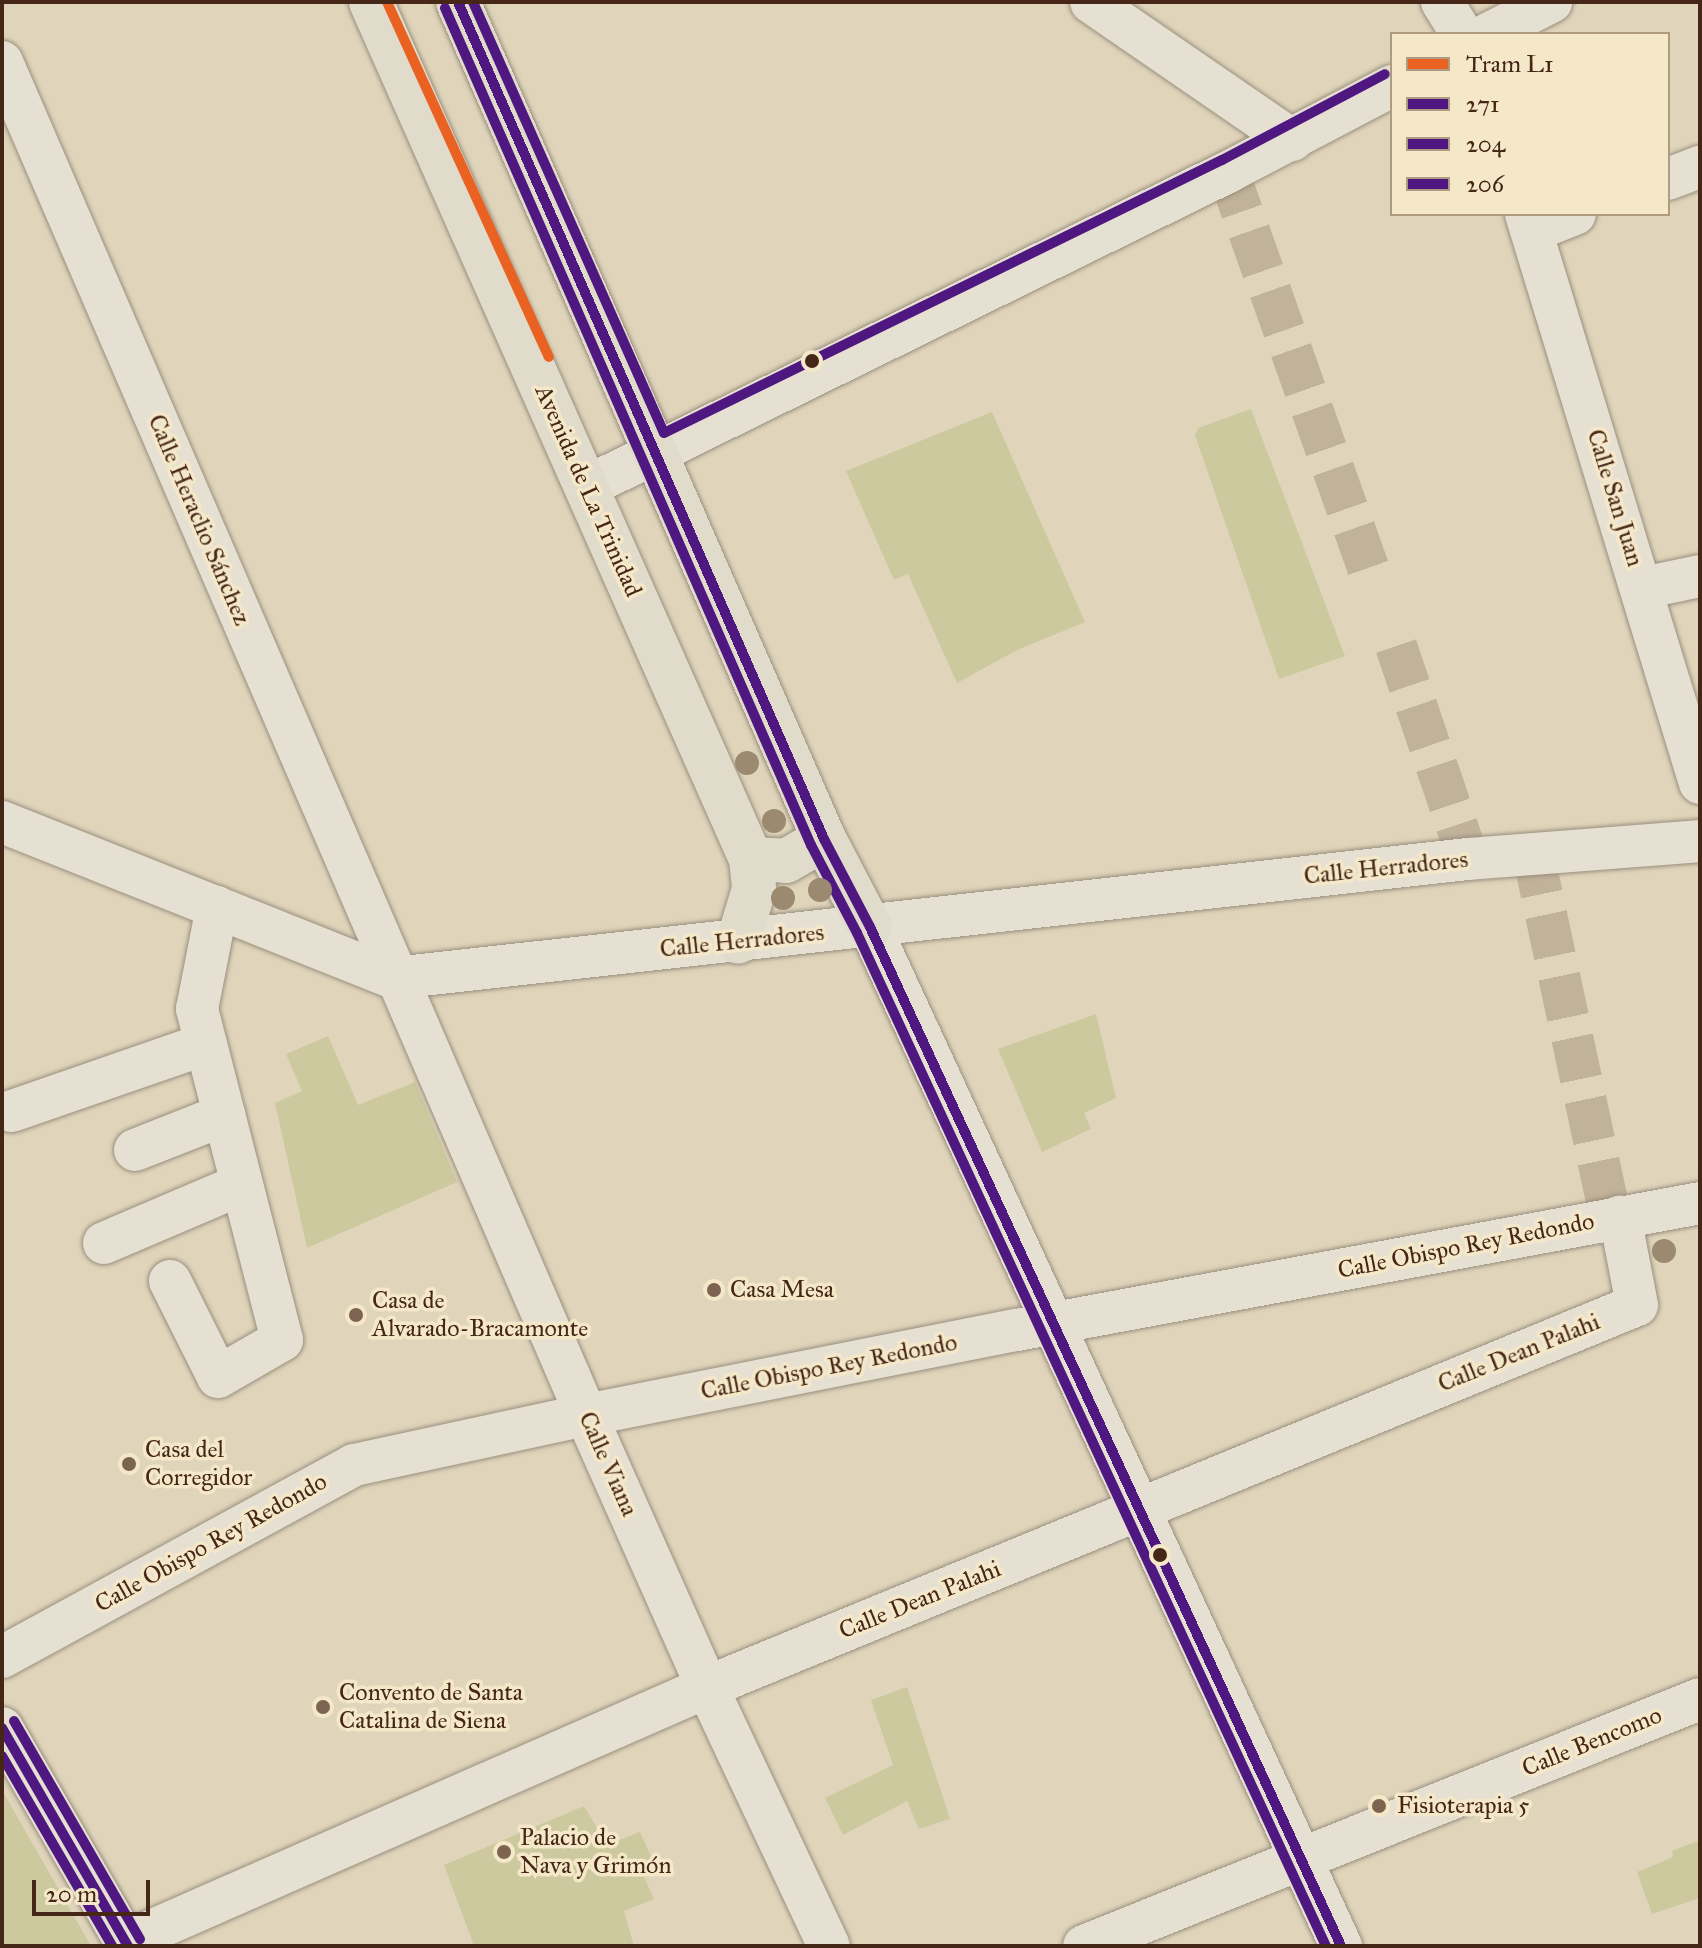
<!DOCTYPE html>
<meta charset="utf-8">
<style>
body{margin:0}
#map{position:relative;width:1702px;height:1948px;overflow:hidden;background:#e0d5bb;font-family:"IM FELL Great Primer",serif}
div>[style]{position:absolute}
.green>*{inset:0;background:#ccc99f}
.minor-tunnel>*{height:42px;margin-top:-21px;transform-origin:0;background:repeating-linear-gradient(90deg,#c1b29a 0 42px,transparent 0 63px)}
.roads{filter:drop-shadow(0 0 2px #998f7e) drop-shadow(0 0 2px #998f7e)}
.minor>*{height:42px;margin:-21px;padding:0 21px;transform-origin:21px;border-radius:21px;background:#e6e0d3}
.major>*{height:44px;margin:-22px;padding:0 22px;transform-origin:22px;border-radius:22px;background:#e1dbcc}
.bus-1>*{height:10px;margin:-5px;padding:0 5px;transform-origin:5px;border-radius:5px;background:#4f1780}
.bus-2>*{height:10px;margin:-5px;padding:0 5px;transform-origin:5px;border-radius:5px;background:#4f1780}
.bus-3>*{height:10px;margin:-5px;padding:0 5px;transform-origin:5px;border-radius:5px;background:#4f1780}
.tram-1>*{height:10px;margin:-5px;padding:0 5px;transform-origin:5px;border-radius:5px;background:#e96221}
.trees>*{width:24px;height:24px;margin:-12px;border-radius:50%;background:#9b8a70}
.dots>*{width:22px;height:22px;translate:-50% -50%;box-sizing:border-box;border:4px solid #f5e8c9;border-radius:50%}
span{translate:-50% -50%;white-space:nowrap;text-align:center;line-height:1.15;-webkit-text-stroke:7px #f5e8c9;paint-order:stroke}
.street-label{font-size:24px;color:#462717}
.poi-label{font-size:24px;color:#462717}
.left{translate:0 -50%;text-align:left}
.frame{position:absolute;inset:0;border:4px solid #462717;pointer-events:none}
.legend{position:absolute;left:1390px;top:32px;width:280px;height:184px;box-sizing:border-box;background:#f5e8c9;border:2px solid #af9b82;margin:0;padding:10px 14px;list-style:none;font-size:24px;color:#462717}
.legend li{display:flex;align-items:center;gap:16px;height:40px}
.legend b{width:40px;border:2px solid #af9b82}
.scale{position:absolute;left:32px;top:1880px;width:118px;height:36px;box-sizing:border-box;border:4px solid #462717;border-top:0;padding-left:10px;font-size:24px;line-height:28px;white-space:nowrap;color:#462717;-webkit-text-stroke:6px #f5e8c9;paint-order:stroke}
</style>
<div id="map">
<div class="green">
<div style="clip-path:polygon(1251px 409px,1345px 656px,1279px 679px,1195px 435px,1198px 428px)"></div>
<div style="clip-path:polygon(992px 412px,1085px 622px,1015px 651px,957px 683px,908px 574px,894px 580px,846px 471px)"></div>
<div style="clip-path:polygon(1096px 1014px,1116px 1098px,1084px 1113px,1091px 1129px,1042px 1152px,998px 1049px)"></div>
<div style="clip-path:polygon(328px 1036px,358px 1105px,415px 1082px,457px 1182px,307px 1248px,275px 1103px,302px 1091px,286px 1054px)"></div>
<div style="clip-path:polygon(907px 1687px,950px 1819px,919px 1829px,907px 1801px,843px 1835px,825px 1798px,893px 1765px,871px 1700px)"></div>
<div style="clip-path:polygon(2px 1790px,91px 1946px,2px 1946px)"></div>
<div style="clip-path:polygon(584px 1806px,607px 1845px,640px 1832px,658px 1872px,644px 1877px,654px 1899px,624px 1911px,634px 1946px,474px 1946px,444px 1865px)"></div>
<div style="clip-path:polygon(1700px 1840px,1700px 1898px,1652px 1914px,1637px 1872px,1673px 1857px,1672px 1851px)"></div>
</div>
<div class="minor-tunnel">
<div style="left:1228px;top:172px;width:437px;rotate:70.5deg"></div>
<div style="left:1396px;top:646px;width:225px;rotate:71.3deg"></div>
<div style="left:1533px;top:853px;width:374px;rotate:78deg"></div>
</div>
<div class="roads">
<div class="minor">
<div style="left:1091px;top:2px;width:244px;rotate:34.5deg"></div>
<div style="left:1442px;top:2px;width:38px;rotate:58deg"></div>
<div style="left:1488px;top:34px;width:71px;rotate:-26.9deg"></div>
<div style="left:2px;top:62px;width:1474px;rotate:66.65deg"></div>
<div style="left:586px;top:1415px;width:298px;rotate:66deg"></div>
<div style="left:707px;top:1687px;width:286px;rotate:64.8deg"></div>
<div style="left:1668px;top:179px;width:34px;rotate:-21deg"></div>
<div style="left:1526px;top:214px;width:595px;rotate:73deg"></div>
<div style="left:1532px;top:231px;width:46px;rotate:-21.6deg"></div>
<div style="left:586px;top:487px;width:715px;rotate:-26.14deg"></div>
<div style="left:1228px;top:172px;width:185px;rotate:-27.7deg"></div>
<div style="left:1643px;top:588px;width:58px;rotate:-11.9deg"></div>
<div style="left:2px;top:822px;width:423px;rotate:21.7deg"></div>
<div style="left:395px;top:978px;width:1080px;rotate:-6.33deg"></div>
<div style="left:1468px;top:859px;width:233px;rotate:-4.4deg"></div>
<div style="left:870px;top:927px;width:1123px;rotate:65.19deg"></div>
<div style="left:12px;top:1111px;width:205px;rotate:-19.1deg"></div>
<div style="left:135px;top:1150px;width:96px;rotate:-21.5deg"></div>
<div style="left:104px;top:1243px;width:150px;rotate:-23.1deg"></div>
<div style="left:170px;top:1281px;width:107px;rotate:63.4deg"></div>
<div style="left:218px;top:1377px;width:74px;rotate:-30deg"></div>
<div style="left:282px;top:1340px;width:342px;rotate:-104.4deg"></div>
<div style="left:197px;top:1009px;width:104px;rotate:-78.9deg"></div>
<div style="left:2px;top:1657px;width:401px;rotate:-28.6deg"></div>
<div style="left:354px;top:1465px;width:237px;rotate:-12.2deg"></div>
<div style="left:586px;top:1415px;width:439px;rotate:-11.2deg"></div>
<div style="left:1017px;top:1330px;width:695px;rotate:-10.53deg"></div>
<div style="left:2px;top:1728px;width:252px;rotate:60deg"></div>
<div style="left:126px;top:1942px;width:634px;rotate:-23.7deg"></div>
<div style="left:707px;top:1687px;width:1005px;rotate:-22.33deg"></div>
<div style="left:1637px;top:1305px;width:90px;rotate:-100.9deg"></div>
<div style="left:1084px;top:1946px;width:664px;rotate:-21.85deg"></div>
</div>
<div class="major">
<div style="left:371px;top:2px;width:937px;rotate:66.09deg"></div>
<div style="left:751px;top:859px;width:30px;rotate:84deg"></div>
<div style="left:754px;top:889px;width:55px;rotate:106.8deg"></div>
<div style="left:458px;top:2px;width:914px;rotate:66.38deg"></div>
<div style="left:824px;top:839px;width:99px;rotate:62.4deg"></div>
<div style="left:751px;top:859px;width:35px;rotate:3deg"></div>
<div style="left:786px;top:861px;width:44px;rotate:-30.1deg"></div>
</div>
</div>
<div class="bus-1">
<div style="left:458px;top:2px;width:914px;rotate:66.38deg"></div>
<div style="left:824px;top:839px;width:99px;rotate:62.4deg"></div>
<div style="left:870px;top:927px;width:1123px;rotate:65.19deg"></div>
<div style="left:2px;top:1728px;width:252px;rotate:60deg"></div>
</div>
<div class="bus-2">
<div style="left:445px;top:8px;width:914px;rotate:66.38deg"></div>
<div style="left:811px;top:845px;width:99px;rotate:62.4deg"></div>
<div style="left:857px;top:933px;width:1116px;rotate:65.16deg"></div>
<div style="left:2px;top:1756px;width:220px;rotate:59.9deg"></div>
</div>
<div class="bus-3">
<div style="left:473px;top:2px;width:471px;rotate:66.1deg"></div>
<div style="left:664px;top:433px;width:621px;rotate:-26.07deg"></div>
<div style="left:1222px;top:160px;width:184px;rotate:-27.8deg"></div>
<div style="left:14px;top:1721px;width:252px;rotate:60deg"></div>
</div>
<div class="tram-1">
<div style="left:387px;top:2px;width:390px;rotate:65.5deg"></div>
</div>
<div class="trees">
<div style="left:747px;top:763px"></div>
<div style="left:774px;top:821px"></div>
<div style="left:820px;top:890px"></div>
<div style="left:783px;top:898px"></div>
<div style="left:1664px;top:1251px"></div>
</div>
<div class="dots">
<div style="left:812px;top:361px;background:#462717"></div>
<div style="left:714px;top:1290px;background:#7c6450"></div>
<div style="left:356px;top:1315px;background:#7c6450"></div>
<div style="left:129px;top:1464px;background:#7c6450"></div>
<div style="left:1160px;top:1555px;background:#462717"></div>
<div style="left:323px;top:1707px;background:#7c6450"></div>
<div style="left:1379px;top:1806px;background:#7c6450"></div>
<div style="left:504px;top:1852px;background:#7c6450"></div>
</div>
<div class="street-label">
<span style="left:588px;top:491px;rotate:66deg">Avenida de La Trinidad</span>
<span style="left:1615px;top:498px;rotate:73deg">Calle San Juan</span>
<span style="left:199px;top:520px;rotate:67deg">Calle Heraclio Sánchez</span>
<span style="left:1386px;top:868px;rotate:-6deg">Calle Herradores</span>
<span style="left:742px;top:941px;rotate:-6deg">Calle Herradores</span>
<span style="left:1466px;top:1246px;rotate:-11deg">Calle Obispo Rey Redondo</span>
<span style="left:1519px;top:1353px;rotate:-22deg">Calle Dean Palahi</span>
<span style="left:829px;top:1367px;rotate:-11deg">Calle Obispo Rey Redondo</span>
<span style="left:608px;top:1464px;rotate:66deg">Calle Viana</span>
<span style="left:211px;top:1543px;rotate:-29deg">Calle Obispo Rey Redondo</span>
<span style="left:920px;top:1600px;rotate:-22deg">Calle Dean Palahi</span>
<span style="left:1592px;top:1742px;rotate:-22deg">Calle Bencomo</span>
</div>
<div class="poi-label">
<span class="left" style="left:730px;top:1290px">Casa Mesa</span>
<span class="left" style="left:372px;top:1315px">Casa de<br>Alvarado-Bracamonte</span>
<span class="left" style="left:145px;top:1464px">Casa del<br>Corregidor</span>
<span class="left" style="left:339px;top:1707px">Convento de Santa<br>Catalina de Siena</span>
<span class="left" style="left:1397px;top:1806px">Fisioterapia 5</span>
<span class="left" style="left:520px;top:1852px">Palacio de<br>Nava y Grimón</span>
</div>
<div class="frame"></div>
<ul class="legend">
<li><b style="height:10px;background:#e96221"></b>Tram L1</li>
<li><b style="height:10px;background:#4f1780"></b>271</li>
<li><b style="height:10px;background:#4f1780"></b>204</li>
<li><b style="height:10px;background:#4f1780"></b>206</li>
</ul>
<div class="scale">20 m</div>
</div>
